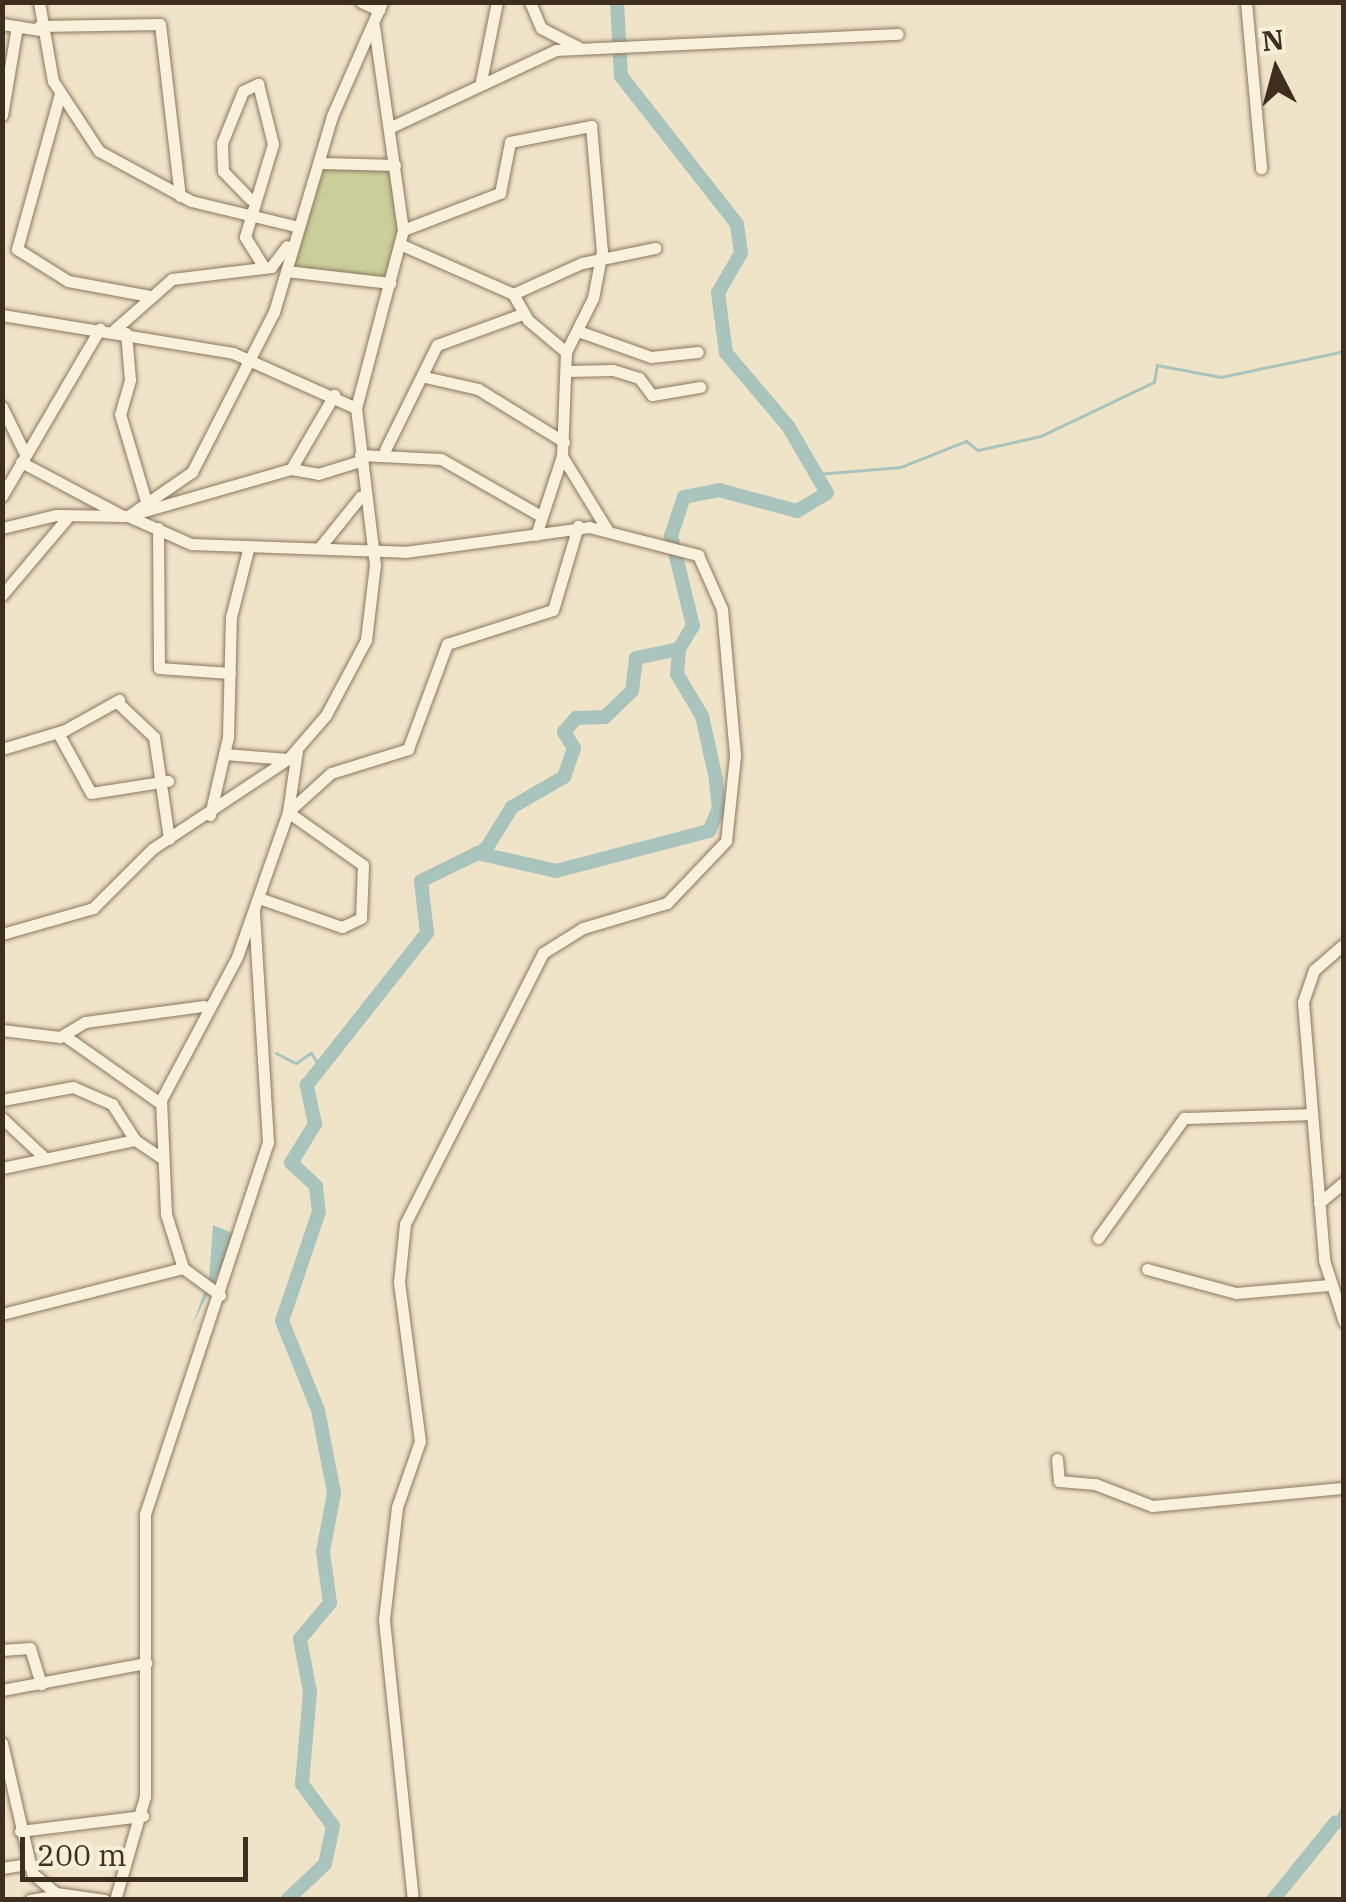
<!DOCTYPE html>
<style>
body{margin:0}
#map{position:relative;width:1346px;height:1902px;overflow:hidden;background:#f0e4c8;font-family:"IBM Plex Serif",serif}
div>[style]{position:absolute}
.green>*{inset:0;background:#c9cf9b}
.water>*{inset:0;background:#a9c4bc}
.stream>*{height:2.5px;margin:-1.25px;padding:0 1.25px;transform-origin:1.25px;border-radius:1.25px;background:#a9c4bc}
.river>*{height:14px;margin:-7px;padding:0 7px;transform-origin:7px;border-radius:7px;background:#a9c4bc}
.roads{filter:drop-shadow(0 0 2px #8d765c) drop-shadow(0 0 2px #8d765c)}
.minor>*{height:11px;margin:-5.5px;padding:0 5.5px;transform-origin:5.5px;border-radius:5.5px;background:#faf1dc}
span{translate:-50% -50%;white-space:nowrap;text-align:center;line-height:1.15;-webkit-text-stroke:8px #f7eed8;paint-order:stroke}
.frame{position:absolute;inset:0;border:5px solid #3d2e20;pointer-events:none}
.north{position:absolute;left:1226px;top:20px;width:100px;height:100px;-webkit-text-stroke:8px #f7eed8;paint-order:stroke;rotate:354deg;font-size:28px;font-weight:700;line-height:40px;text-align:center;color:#3d2e20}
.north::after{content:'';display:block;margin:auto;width:35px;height:45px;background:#3d2e20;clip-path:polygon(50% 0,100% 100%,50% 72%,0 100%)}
.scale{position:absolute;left:20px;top:1837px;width:228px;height:45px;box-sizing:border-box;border:5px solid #3d2e20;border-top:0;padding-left:12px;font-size:30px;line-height:35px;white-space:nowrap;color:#3d2e20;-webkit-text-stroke:8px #f7eed8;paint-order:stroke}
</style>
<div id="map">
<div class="green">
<div style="clip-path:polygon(325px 166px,390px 170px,398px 237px,388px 277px,291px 267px)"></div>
</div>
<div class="water">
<div style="clip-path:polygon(213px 1225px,237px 1235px,192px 1326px,209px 1279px)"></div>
</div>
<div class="stream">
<div style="left:611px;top:2px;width:38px;rotate:76deg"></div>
<div style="left:817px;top:474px;width:84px;rotate:-4.8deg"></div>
<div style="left:901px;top:467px;width:70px;rotate:-21.8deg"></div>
<div style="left:966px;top:441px;width:15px;rotate:37deg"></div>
<div style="left:978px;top:450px;width:65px;rotate:-12.5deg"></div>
<div style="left:1041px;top:436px;width:125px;rotate:-25.5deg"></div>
<div style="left:1154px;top:382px;width:17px;rotate:-80deg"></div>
<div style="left:1157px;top:365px;width:65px;rotate:10.6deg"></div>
<div style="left:1221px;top:377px;width:126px;rotate:-11.9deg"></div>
<div style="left:276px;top:1053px;width:22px;rotate:27deg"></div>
<div style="left:296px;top:1063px;width:18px;rotate:-34deg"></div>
<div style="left:311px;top:1053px;width:14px;rotate:54deg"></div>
<div style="left:1336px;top:1822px;width:22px;rotate:-68deg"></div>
</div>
<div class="river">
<div style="left:477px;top:853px;width:81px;rotate:12.8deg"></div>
<div style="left:556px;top:871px;width:158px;rotate:-14.7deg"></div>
<div style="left:709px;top:831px;width:24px;rotate:-66deg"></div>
<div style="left:719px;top:809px;width:30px;rotate:-96deg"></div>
<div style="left:716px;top:779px;width:65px;rotate:-102.5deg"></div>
<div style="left:702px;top:716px;width:49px;rotate:-120.8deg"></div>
<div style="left:677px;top:674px;width:25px;rotate:-85deg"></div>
<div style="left:287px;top:1900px;width:52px;rotate:-43.5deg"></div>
<div style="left:325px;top:1864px;width:39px;rotate:-78deg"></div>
<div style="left:333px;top:1826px;width:52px;rotate:-126.4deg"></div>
<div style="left:302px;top:1784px;width:92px;rotate:-85deg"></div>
<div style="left:310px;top:1692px;width:54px;rotate:-100.7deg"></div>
<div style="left:300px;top:1639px;width:47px;rotate:-50.2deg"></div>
<div style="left:330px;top:1603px;width:51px;rotate:-97.8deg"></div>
<div style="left:323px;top:1552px;width:60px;rotate:-79.4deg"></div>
<div style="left:334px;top:1493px;width:85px;rotate:-100.9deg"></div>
<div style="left:318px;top:1410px;width:96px;rotate:-112deg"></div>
<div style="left:282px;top:1321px;width:115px;rotate:-71.3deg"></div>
<div style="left:319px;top:1212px;width:26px;rotate:-97deg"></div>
<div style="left:316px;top:1186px;width:34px;rotate:-137deg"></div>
<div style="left:291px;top:1163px;width:46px;rotate:-58.4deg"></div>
<div style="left:315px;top:1124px;width:40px;rotate:-102deg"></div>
<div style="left:307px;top:1085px;width:194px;rotate:-51.7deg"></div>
<div style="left:427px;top:933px;width:52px;rotate:-96.6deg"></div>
<div style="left:421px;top:881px;width:72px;rotate:-26.2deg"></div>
<div style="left:486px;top:849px;width:49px;rotate:-58.2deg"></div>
<div style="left:512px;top:807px;width:60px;rotate:-30deg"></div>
<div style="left:564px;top:777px;width:31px;rotate:-71deg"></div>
<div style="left:574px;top:748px;width:19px;rotate:-122deg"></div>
<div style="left:564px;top:732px;width:18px;rotate:-49deg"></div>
<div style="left:576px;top:718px;width:29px;rotate:-2deg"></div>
<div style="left:605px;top:717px;width:37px;rotate:-44deg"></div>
<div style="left:632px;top:691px;width:33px;rotate:-83deg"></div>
<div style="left:636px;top:658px;width:44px;rotate:-11.8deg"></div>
<div style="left:679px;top:649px;width:27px;rotate:-59deg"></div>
<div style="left:693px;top:626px;width:93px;rotate:-103.7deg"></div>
<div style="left:671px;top:536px;width:41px;rotate:-71.6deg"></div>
<div style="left:684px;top:497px;width:36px;rotate:-11deg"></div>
<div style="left:719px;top:490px;width:81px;rotate:15.1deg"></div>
<div style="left:797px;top:511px;width:35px;rotate:-31deg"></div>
<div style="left:827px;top:493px;width:78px;rotate:-120.2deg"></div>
<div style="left:788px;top:426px;width:96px;rotate:-130.3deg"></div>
<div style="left:726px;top:353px;width:61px;rotate:-97.6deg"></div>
<div style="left:718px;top:293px;width:46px;rotate:-60.1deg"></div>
<div style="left:741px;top:253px;width:29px;rotate:-98deg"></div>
<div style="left:737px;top:224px;width:188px;rotate:-128.1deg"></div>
<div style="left:621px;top:76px;width:74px;rotate:-93.1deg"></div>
<div style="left:1273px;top:1900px;width:100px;rotate:-51.1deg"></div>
</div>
<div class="roads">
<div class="minor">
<div style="left:39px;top:2px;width:80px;rotate:80deg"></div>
<div style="left:53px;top:81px;width:84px;rotate:56.7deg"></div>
<div style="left:99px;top:151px;width:105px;rotate:28.5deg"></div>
<div style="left:191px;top:201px;width:107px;rotate:13.5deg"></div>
<div style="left:361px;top:2px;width:20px;rotate:24deg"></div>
<div style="left:530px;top:2px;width:28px;rotate:67deg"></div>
<div style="left:541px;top:28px;width:44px;rotate:27.1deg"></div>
<div style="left:1246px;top:2px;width:167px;rotate:84.8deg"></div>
<div style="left:2px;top:24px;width:37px;rotate:9deg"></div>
<div style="left:39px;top:26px;width:121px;rotate:-0.9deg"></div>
<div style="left:160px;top:24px;width:173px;rotate:83.4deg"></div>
<div style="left:481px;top:81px;width:81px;rotate:-78.6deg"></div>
<div style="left:60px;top:94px;width:161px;rotate:105.5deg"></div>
<div style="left:17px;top:249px;width:60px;rotate:32.1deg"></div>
<div style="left:68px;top:281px;width:83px;rotate:10.4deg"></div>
<div style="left:2px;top:115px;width:90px;rotate:-80.4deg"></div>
<div style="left:391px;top:127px;width:182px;rotate:-25deg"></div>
<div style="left:556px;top:50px;width:342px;rotate:-2.7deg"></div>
<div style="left:322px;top:163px;width:73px;rotate:1.6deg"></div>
<div style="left:250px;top:199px;width:39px;rotate:-134deg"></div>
<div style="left:223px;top:171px;width:28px;rotate:-92deg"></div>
<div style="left:222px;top:143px;width:56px;rotate:-68deg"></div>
<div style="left:243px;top:91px;width:17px;rotate:-25deg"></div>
<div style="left:258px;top:84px;width:62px;rotate:76deg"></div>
<div style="left:273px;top:144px;width:97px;rotate:106.8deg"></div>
<div style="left:245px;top:237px;width:36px;rotate:58deg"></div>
<div style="left:403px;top:230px;width:104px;rotate:-20.9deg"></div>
<div style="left:500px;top:193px;width:52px;rotate:-78.9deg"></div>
<div style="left:510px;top:142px;width:83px;rotate:-11.2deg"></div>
<div style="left:591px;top:126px;width:125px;rotate:85deg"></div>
<div style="left:602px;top:251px;width:48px;rotate:100.8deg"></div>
<div style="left:593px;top:298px;width:60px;rotate:116.6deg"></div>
<div style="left:566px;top:352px;width:104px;rotate:92.2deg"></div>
<div style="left:562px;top:456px;width:83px;rotate:108.2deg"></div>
<div style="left:402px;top:245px;width:121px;rotate:23.8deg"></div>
<div style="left:513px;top:294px;width:30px;rotate:60deg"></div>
<div style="left:528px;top:320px;width:50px;rotate:40.1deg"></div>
<div style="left:286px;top:271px;width:105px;rotate:6.6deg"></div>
<div style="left:513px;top:294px;width:76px;rotate:-24.2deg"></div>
<div style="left:582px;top:263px;width:75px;rotate:-11.6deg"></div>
<div style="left:2px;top:315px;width:234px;rotate:9.3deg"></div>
<div style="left:233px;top:353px;width:135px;rotate:24.1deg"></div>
<div style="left:114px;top:330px;width:77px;rotate:-41.3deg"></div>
<div style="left:172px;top:279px;width:100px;rotate:-6.9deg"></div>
<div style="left:271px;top:267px;width:26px;rotate:-53deg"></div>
<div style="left:578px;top:331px;width:77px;rotate:19.6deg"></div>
<div style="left:651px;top:357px;width:47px;rotate:-6.1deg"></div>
<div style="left:126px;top:333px;width:47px;rotate:85.1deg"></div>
<div style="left:130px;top:380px;width:35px;rotate:106deg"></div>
<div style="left:120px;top:414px;width:91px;rotate:73.4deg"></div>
<div style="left:567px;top:371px;width:46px;rotate:-1.2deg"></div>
<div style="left:613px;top:370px;width:27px;rotate:17deg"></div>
<div style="left:639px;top:378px;width:21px;rotate:53deg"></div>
<div style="left:652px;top:395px;width:49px;rotate:-9.5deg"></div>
<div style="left:425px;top:377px;width:54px;rotate:12.8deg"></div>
<div style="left:478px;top:389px;width:101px;rotate:31.6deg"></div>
<div style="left:2px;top:407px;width:52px;rotate:63.9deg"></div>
<div style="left:385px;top:450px;width:117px;rotate:-63.7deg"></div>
<div style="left:437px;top:345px;width:90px;rotate:-20deg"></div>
<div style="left:360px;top:455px;width:81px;rotate:2.8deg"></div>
<div style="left:441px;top:459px;width:115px;rotate:29.7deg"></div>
<div style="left:562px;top:456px;width:88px;rotate:58.5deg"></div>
<div style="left:21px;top:462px;width:115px;rotate:27.9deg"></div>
<div style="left:291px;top:469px;width:27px;rotate:10deg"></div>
<div style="left:318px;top:474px;width:44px;rotate:-17.2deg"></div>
<div style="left:2px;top:496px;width:194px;rotate:-59.7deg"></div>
<div style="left:134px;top:514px;width:163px;rotate:-16deg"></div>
<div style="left:291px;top:469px;width:86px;rotate:-59.8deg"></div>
<div style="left:128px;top:516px;width:78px;rotate:-34.5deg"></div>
<div style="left:192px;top:472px;width:180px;rotate:-62.9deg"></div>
<div style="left:274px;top:312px;width:204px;rotate:-73.5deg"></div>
<div style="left:332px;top:116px;width:124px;rotate:-66.3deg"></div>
<div style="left:2px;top:528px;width:56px;rotate:-13.5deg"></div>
<div style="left:56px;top:515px;width:72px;rotate:0.8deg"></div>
<div style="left:128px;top:516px;width:69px;rotate:24deg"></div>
<div style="left:191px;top:544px;width:214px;rotate:2.1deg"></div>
<div style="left:405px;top:552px;width:186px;rotate:-7.7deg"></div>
<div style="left:589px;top:527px;width:113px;rotate:14.4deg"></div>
<div style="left:698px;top:555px;width:59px;rotate:66deg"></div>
<div style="left:722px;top:609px;width:148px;rotate:84.9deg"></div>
<div style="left:735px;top:756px;width:85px;rotate:96deg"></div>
<div style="left:726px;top:841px;width:86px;rotate:133.6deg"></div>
<div style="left:667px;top:903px;width:88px;rotate:163.4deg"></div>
<div style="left:583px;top:928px;width:47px;rotate:148deg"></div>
<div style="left:543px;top:953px;width:304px;rotate:117deg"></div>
<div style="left:405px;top:1224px;width:58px;rotate:95.9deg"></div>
<div style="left:399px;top:1282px;width:160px;rotate:82.5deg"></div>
<div style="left:420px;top:1441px;width:70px;rotate:109.2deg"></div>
<div style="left:397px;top:1507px;width:114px;rotate:96.6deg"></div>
<div style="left:384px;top:1620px;width:281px;rotate:84.1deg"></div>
<div style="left:158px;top:528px;width:140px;rotate:89.6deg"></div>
<div style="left:159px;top:668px;width:71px;rotate:4deg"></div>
<div style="left:320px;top:547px;width:65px;rotate:-51.2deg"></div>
<div style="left:2px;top:595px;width:102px;rotate:-49.8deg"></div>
<div style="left:117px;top:702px;width:51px;rotate:43.4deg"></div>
<div style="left:154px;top:737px;width:103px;rotate:81.6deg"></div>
<div style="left:58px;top:733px;width:68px;rotate:61.2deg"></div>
<div style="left:91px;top:793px;width:78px;rotate:-8.9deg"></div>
<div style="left:2px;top:749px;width:66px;rotate:-16.8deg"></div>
<div style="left:65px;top:730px;width:62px;rotate:-29.1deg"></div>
<div style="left:224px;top:754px;width:64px;rotate:4.5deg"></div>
<div style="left:210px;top:815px;width:80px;rotate:-77deg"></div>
<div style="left:228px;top:737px;width:120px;rotate:-88.6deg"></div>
<div style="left:231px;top:617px;width:73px;rotate:-75.8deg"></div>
<div style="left:259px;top:898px;width:88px;rotate:19.3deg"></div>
<div style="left:342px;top:927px;width:21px;rotate:-25deg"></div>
<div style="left:361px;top:918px;width:53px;rotate:-87.8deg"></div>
<div style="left:363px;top:865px;width:92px;rotate:-144.8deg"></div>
<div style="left:288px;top:812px;width:58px;rotate:-42.2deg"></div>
<div style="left:331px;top:773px;width:81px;rotate:-17.3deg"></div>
<div style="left:408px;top:749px;width:112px;rotate:-69.6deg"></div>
<div style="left:447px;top:644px;width:111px;rotate:-17.8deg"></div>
<div style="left:553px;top:610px;width:88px;rotate:-73.4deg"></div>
<div style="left:2px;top:934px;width:95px;rotate:-15.9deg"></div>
<div style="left:93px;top:908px;width:83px;rotate:-45deg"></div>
<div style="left:152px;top:849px;width:163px;rotate:-33.5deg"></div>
<div style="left:288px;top:759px;width:58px;rotate:-49.2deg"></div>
<div style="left:326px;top:715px;width:85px;rotate:-61.9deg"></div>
<div style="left:366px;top:640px;width:76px;rotate:-83.2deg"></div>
<div style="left:375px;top:565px;width:158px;rotate:-96.9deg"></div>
<div style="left:356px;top:408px;width:184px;rotate:-75.2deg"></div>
<div style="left:403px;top:230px;width:206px;rotate:-98.1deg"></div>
<div style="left:1344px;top:944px;width:40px;rotate:139deg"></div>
<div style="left:1314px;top:970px;width:34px;rotate:109deg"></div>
<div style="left:1303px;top:1002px;width:259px;rotate:85.3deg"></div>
<div style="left:1324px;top:1260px;width:65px;rotate:72.1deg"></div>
<div style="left:2px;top:1030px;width:58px;rotate:6.9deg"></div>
<div style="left:60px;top:1037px;width:29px;rotate:-31deg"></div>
<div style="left:85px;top:1022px;width:120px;rotate:-7.7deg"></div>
<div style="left:65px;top:1036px;width:116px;rotate:35.2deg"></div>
<div style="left:2px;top:1100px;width:72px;rotate:-10.4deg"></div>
<div style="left:73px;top:1087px;width:43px;rotate:23.6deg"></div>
<div style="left:112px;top:1104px;width:43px;rotate:57.4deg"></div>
<div style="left:2px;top:1118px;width:60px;rotate:43deg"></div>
<div style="left:2px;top:1168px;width:136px;rotate:-11.9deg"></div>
<div style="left:135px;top:1140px;width:34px;rotate:34deg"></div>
<div style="left:1319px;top:1203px;width:33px;rotate:-40deg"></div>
<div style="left:1098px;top:1238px;width:148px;rotate:-54.4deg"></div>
<div style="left:1184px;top:1118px;width:125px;rotate:-1.8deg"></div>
<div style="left:183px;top:1268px;width:46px;rotate:36.1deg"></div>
<div style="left:1147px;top:1269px;width:92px;rotate:15.1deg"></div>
<div style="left:1236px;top:1293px;width:93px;rotate:-4.9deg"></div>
<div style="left:2px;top:1314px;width:187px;rotate:-14.3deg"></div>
<div style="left:183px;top:1268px;width:57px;rotate:-107.5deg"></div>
<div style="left:166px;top:1214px;width:114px;rotate:-92.5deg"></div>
<div style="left:161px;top:1100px;width:162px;rotate:-62deg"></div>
<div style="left:237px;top:957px;width:154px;rotate:-70.6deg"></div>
<div style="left:288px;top:812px;width:63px;rotate:-81.7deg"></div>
<div style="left:1057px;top:1459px;width:22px;rotate:85deg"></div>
<div style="left:1059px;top:1481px;width:36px;rotate:5deg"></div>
<div style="left:1095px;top:1484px;width:61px;rotate:21.1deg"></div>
<div style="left:1152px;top:1506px;width:193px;rotate:-5.4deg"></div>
<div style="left:2px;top:1650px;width:28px;rotate:-4deg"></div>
<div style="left:30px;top:1648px;width:38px;rotate:73deg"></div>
<div style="left:2px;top:1690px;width:147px;rotate:-10.6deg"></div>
<div style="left:2px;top:1743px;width:133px;rotate:77deg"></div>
<div style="left:32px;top:1873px;width:31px;rotate:40deg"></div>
<div style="left:56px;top:1893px;width:49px;rotate:8.1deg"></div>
<div style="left:20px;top:1831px;width:124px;rotate:-7deg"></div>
<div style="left:2px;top:1868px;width:25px;rotate:-9deg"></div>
<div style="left:30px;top:1900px;width:28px;rotate:-10deg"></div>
<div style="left:115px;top:1900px;width:108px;rotate:-73.9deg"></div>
<div style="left:145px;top:1796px;width:282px;rotate:-90deg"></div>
<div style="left:145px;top:1514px;width:392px;rotate:-71.7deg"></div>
<div style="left:268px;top:1142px;width:230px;rotate:-93.5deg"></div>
</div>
</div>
<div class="frame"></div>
<div class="north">N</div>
<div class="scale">200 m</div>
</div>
